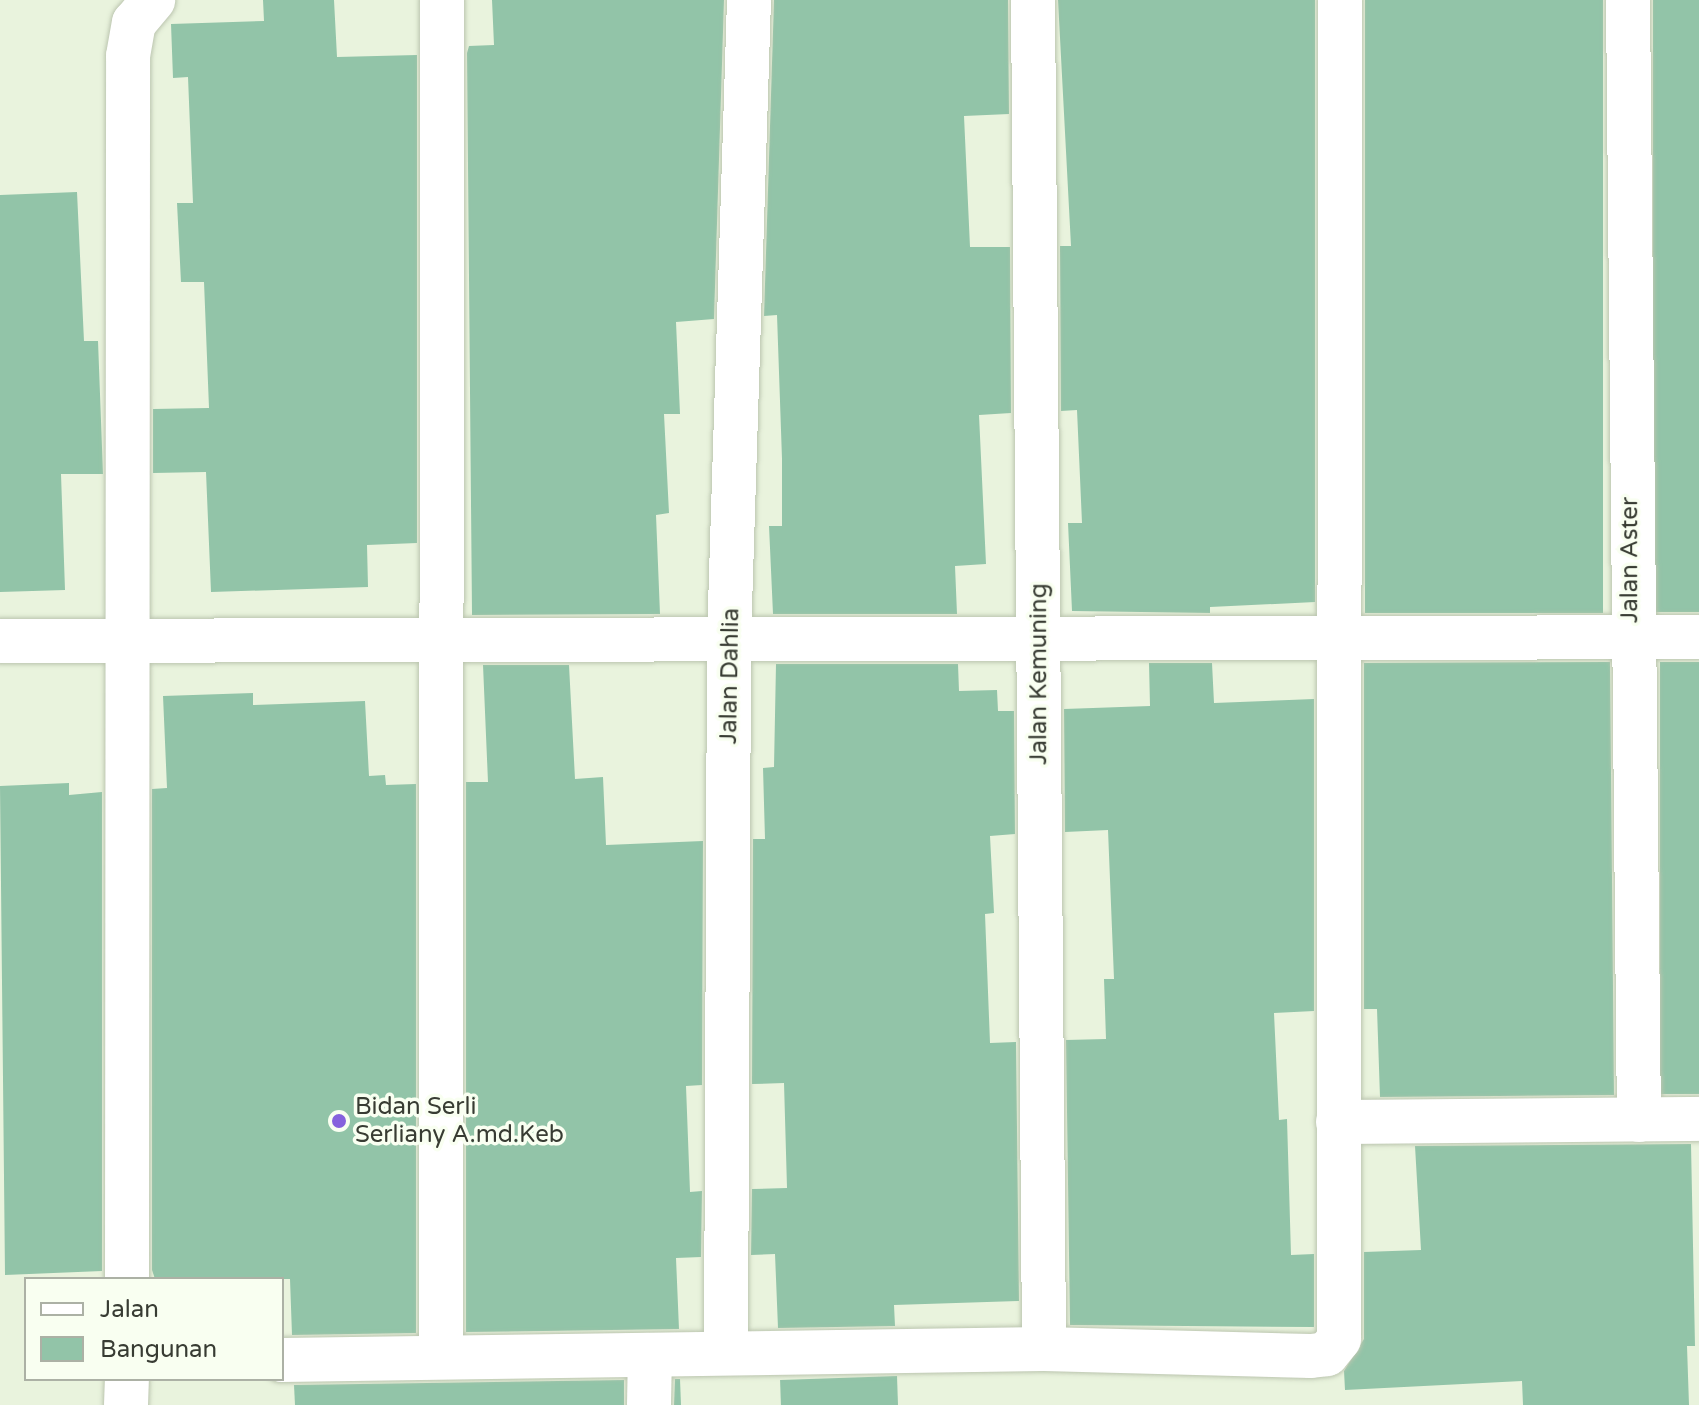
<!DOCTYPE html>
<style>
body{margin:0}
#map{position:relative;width:1699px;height:1405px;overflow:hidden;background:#e9f3dd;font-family:"Varela Round",sans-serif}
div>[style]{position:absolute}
.building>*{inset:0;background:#92c4a8;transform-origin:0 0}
.roads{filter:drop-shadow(0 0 2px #bbc5af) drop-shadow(0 0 2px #bbc5af)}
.street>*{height:44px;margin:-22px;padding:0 22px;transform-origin:22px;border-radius:22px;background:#fff}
.dots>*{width:22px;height:22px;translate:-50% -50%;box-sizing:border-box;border:4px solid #f9fff1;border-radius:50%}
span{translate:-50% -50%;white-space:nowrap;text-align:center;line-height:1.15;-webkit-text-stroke:7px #f9fff1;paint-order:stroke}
.street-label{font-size:24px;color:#383c33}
.poi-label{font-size:24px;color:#383c33}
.left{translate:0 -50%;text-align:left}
.legend{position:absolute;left:24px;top:1277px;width:260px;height:104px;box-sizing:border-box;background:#f9fff1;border:2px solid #acb1a5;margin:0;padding:10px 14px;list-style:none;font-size:24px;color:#383c33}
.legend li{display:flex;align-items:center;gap:16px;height:40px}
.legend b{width:40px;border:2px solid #acb1a5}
</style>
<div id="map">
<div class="building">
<div style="clip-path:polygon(263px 0,334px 0,337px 57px,417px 55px,417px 543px,367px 545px,368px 587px,211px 592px,206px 472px,153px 473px,153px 409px,209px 408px,204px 282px,181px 282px,177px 203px,193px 203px,188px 77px,173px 78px,171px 24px,264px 21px)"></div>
<div style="clip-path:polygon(492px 0,724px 0,714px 319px,676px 322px,680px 414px,664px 414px,669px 513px,656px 515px,660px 614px,472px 615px,467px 53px,469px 46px,494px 45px)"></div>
<div style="clip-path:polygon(774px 0,1008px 0,1009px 114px,964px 116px,970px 247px,1010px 247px,1011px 413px,979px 415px,986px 564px,955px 566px,957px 614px,773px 614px,769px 526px,782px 526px,782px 459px,777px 315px,764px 316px)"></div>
<div style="clip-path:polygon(1058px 0,1315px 0,1315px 602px,1210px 607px,1210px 613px,1072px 611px,1068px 523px,1082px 523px,1077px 410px,1061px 411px,1060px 246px,1071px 246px)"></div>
<div style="left:1365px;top:0;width:238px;height:613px"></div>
<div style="left:1653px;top:0;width:46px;height:612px"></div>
<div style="clip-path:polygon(77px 192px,84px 341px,98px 341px,103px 474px,61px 474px,65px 590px,0 592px,0 195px)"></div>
<div style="clip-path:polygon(1610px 662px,1614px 1095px,1380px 1097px,1377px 1009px,1364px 1009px,1364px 663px)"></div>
<div style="left:1660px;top:662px;width:39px;height:432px"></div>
<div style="clip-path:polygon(1149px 663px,1212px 663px,1214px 703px,1314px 699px,1314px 1011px,1274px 1013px,1279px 1120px,1287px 1119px,1291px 1255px,1314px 1254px,1314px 1327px,1070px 1325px,1066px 1040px,1106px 1039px,1104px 979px,1114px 979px,1108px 830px,1065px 832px,1064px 709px,1150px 706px)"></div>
<div style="clip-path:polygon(776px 664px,958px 664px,959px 691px,997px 690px,998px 711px,1014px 711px,1015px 834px,990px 836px,994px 913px,985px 914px,990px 1043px,1016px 1042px,1019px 1301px,894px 1305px,895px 1326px,778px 1328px,775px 1254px,751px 1255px,752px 1189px,787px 1188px,784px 1083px,752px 1084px,753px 839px,765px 839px,763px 768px,774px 767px)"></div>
<div style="clip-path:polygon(483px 665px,569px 665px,575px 779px,603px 777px,606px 845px,703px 841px,702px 1085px,686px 1086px,690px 1192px,702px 1191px,701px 1257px,676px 1258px,679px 1329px,466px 1332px,466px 782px,488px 782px)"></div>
<div style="clip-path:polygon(253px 693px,253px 705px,365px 701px,369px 776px,385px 775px,386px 785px,416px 784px,416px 1333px,292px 1335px,290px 1279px,155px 1279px,152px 1270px,152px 789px,167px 788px,163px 696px)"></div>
<div style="clip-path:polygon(69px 783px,69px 795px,102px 792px,102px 1271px,5px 1275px,0 786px)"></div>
<div style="clip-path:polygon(1691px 1144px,1695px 1346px,1687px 1346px,1689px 1405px,1523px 1405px,1522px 1381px,1345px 1390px,1344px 1371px,1364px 1339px,1364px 1252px,1421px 1250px,1415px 1146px)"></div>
<div style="left:897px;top:1376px;width:29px;height:117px;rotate:88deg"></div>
<div style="clip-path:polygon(675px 1379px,680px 1379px,681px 1405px,674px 1405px)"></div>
<div style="clip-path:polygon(624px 1380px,624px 1405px,295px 1405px,294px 1385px)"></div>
</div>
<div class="roads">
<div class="street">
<div style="left:1033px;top:0;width:1349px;rotate:89.53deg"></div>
<div style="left:1628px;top:0;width:1120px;rotate:89.44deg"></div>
<div style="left:0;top:641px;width:1699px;rotate:-0.13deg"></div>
<div style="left:1338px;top:1122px;width:361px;rotate:-0.5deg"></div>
<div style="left:127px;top:1279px;width:1223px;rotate:-89.95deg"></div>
<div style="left:128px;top:56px;width:34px;rotate:-80deg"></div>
<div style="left:134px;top:23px;width:30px;rotate:-50deg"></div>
<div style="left:726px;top:1353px;width:714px;rotate:-89.76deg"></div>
<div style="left:729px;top:639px;width:639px;rotate:-88.21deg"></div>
<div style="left:441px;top:1357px;width:1357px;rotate:-89.96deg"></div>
<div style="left:282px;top:1360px;width:762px;rotate:-0.83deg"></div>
<div style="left:1044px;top:1349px;width:267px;rotate:1.5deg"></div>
<div style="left:1311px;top:1356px;width:16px;rotate:-7deg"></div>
<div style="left:1327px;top:1354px;width:19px;rotate:-51deg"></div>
<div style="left:1339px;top:1339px;width:1339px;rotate:-89.96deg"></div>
<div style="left:126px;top:1405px;width:26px;rotate:-88deg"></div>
<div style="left:649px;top:1405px;width:50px;rotate:-88.9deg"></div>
</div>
</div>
<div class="dots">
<div style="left:339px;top:1121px;background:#8662dd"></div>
</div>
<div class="street-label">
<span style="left:1630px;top:560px;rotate:-90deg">Jalan Aster</span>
<span style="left:1039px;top:674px;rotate:-90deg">Jalan Kemuning</span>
<span style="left:730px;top:676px;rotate:-89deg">Jalan Dahlia</span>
</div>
<div class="poi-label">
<span class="left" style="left:355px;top:1121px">Bidan Serli<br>Serliany A.md.Keb</span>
</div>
<ul class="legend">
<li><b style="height:10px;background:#fff"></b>Jalan</li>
<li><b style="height:22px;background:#92c4a8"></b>Bangunan</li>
</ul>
</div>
